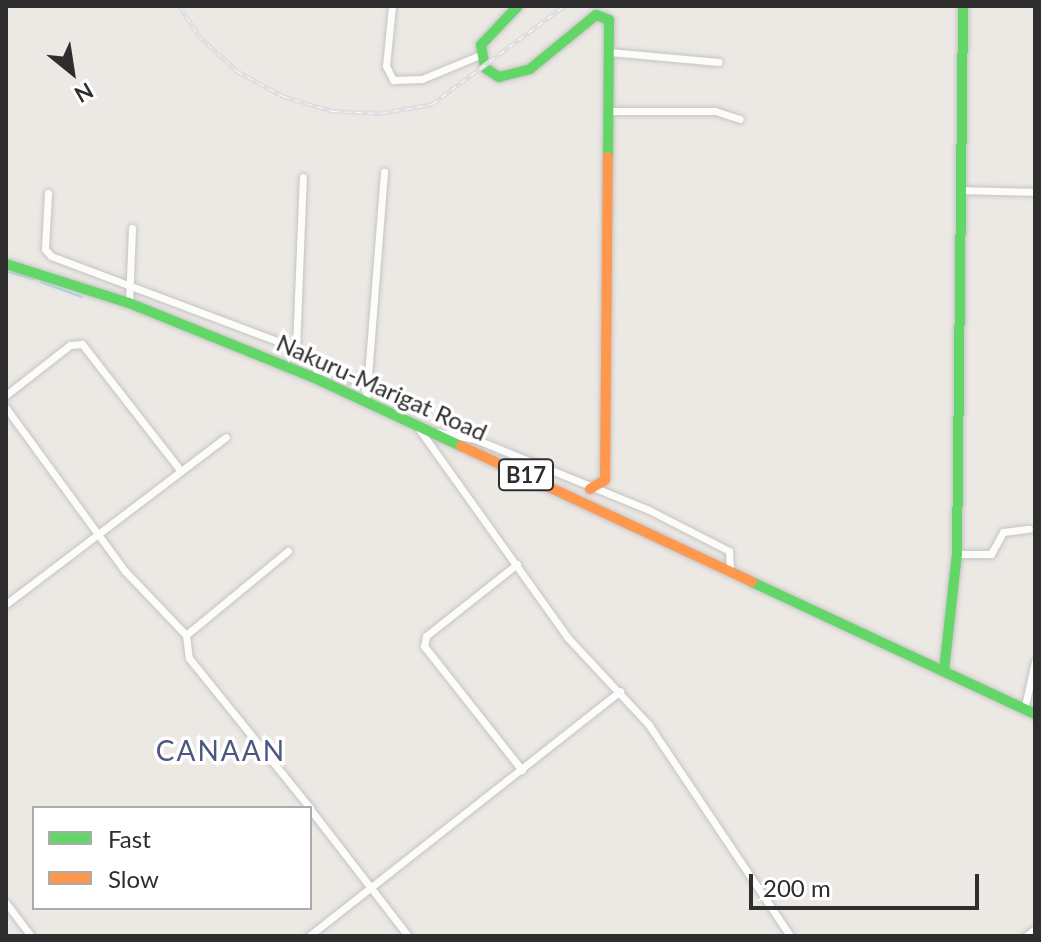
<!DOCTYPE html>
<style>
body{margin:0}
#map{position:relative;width:1041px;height:942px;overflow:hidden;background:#ece8e4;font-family:Lato,sans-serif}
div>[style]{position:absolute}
.stream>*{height:2px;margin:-1px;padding:0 1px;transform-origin:1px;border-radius:1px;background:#99d6ec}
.roads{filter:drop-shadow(0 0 2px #c5c4c5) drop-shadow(0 0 2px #c5c4c5)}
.street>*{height:7px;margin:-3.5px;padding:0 3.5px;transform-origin:3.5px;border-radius:3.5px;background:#fcfcfb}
.fast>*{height:10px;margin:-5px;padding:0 5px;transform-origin:5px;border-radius:5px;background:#63d668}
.slow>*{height:10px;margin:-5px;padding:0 5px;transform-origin:5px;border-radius:5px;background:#ff974d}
.rail>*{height:5px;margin-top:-2.5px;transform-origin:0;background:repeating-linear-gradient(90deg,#fff 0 6px,#dfdfe1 0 12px);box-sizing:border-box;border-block:2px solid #dfdfe1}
span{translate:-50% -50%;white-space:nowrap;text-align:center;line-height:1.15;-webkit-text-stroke:7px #fff;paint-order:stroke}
.shield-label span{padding:2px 6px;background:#fff;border:2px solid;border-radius:6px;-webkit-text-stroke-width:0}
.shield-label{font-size:22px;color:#2e2e2e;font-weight:700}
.street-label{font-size:24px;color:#2e2e2e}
.quarter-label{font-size:28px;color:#4d5680;letter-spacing:2px}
.frame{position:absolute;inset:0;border:8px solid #2e2e2e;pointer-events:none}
.legend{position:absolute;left:32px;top:806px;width:280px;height:104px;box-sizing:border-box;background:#fff;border:2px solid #ababab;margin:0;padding:10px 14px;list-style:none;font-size:24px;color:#2e2e2e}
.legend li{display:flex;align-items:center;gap:16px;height:40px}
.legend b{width:40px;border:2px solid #ababab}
.north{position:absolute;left:32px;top:32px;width:80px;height:80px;-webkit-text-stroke:6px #fff;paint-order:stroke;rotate:150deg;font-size:22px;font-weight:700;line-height:32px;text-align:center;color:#2e2e2e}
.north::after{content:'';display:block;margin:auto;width:28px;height:36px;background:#2e2e2e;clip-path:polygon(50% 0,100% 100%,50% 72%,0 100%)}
.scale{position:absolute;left:749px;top:874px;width:230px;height:36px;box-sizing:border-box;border:4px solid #2e2e2e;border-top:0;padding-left:10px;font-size:24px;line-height:28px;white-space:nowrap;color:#2e2e2e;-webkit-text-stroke:6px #fff;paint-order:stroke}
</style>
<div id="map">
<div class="stream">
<div style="left:6px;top:271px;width:29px;rotate:16deg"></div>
<div style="left:41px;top:282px;width:44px;rotate:20.1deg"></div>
</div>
<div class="roads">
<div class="street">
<div style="left:392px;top:6px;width:60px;rotate:95.7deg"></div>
<div style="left:386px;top:66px;width:16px;rotate:63deg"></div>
<div style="left:393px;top:80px;width:29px;rotate:-2deg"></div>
<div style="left:422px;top:79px;width:63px;rotate:-22.5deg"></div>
<div style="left:609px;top:52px;width:110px;rotate:5.2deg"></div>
<div style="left:608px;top:111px;width:107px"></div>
<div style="left:715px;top:111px;width:26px;rotate:18deg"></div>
<div style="left:960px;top:190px;width:75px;rotate:1.5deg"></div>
<div style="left:48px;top:193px;width:56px;rotate:93.1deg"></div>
<div style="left:45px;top:249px;width:9px;rotate:49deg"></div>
<div style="left:51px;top:256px;width:262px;rotate:20.6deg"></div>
<div style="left:296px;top:348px;width:23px;rotate:31deg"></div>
<div style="left:316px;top:360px;width:19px;rotate:87deg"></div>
<div style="left:129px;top:303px;width:75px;rotate:-87.7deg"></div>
<div style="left:296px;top:348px;width:171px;rotate:-87.7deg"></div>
<div style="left:316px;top:360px;width:62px;rotate:27.8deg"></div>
<div style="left:6px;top:395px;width:81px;rotate:-38deg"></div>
<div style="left:70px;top:345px;width:12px;rotate:-5deg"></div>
<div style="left:82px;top:344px;width:160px;rotate:52.1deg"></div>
<div style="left:366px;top:401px;width:230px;rotate:-85.5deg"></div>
<div style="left:6px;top:408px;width:202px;rotate:53.9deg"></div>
<div style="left:125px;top:571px;width:88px;rotate:46.4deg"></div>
<div style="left:186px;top:635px;width:23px;rotate:83deg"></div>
<div style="left:189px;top:658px;width:193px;rotate:51.1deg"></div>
<div style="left:419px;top:429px;width:257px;rotate:54.5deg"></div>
<div style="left:568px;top:638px;width:119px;rotate:47deg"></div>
<div style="left:649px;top:725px;width:254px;rotate:56.2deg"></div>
<div style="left:436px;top:432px;width:40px;rotate:10deg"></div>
<div style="left:475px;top:439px;width:188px;rotate:22.2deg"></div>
<div style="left:649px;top:510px;width:90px;rotate:27.1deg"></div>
<div style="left:729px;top:551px;width:17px;rotate:87deg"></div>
<div style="left:957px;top:554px;width:34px"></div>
<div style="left:991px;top:554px;width:25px;rotate:-61deg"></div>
<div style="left:1003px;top:532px;width:26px;rotate:-7deg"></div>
<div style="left:517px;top:564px;width:116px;rotate:141.6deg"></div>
<div style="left:426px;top:636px;width:10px;rotate:101deg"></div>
<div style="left:424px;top:646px;width:158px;rotate:51.7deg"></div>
<div style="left:6px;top:604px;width:276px;rotate:-37.2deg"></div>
<div style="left:186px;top:635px;width:132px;rotate:-39.5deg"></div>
<div style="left:1024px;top:710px;width:50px;rotate:-77.3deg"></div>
<div style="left:310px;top:809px;width:160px;rotate:52.3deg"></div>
<div style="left:6px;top:903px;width:41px;rotate:52.9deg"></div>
<div style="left:309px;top:936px;width:396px;rotate:-38.2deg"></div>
<div style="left:1026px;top:936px;width:11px;rotate:-38deg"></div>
</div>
<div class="fast">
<div style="left:518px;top:6px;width:54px;rotate:133.5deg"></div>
<div style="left:481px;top:45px;width:23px;rotate:80deg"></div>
<div style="left:485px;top:68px;width:17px;rotate:33deg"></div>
<div style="left:499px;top:77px;width:32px;rotate:-14deg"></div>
<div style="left:530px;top:69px;width:85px;rotate:-39.3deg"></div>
<div style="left:596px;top:15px;width:14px;rotate:21deg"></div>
<div style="left:609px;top:20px;width:137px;rotate:90.4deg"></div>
<div style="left:6px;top:264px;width:129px;rotate:17.6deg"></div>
<div style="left:129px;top:303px;width:203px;rotate:22deg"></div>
<div style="left:317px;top:379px;width:159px;rotate:25deg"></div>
<div style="left:752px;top:582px;width:312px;rotate:25deg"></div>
<div style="left:944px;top:671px;width:118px;rotate:-83.7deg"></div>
<div style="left:957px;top:554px;width:548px;rotate:-89.37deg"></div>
</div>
<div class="slow">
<div style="left:461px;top:446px;width:321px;rotate:25deg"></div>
<div style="left:590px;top:489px;width:17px;rotate:-31deg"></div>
<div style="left:605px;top:480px;width:323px;rotate:-89.5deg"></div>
</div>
</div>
<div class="rail">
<div style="left:180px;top:6px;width:36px;rotate:58deg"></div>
<div style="left:199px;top:36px;width:52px;rotate:42.6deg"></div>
<div style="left:237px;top:71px;width:52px;rotate:28.5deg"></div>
<div style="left:283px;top:96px;width:51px;rotate:17deg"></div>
<div style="left:332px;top:111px;width:49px;rotate:2.3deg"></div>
<div style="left:381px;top:113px;width:52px;rotate:-10deg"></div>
<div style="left:432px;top:104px;width:164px;rotate:-36.6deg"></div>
</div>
<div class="shield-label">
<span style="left:526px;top:475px">B17</span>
</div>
<div class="street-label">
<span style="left:382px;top:387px;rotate:24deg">Nakuru-Marigat Road</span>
</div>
<div class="quarter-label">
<span style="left:221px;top:750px">CANAAN</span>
</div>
<div class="frame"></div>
<ul class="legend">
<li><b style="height:10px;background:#63d668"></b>Fast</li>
<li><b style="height:10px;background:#ff974d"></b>Slow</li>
</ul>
<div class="north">N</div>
<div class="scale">200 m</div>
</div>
